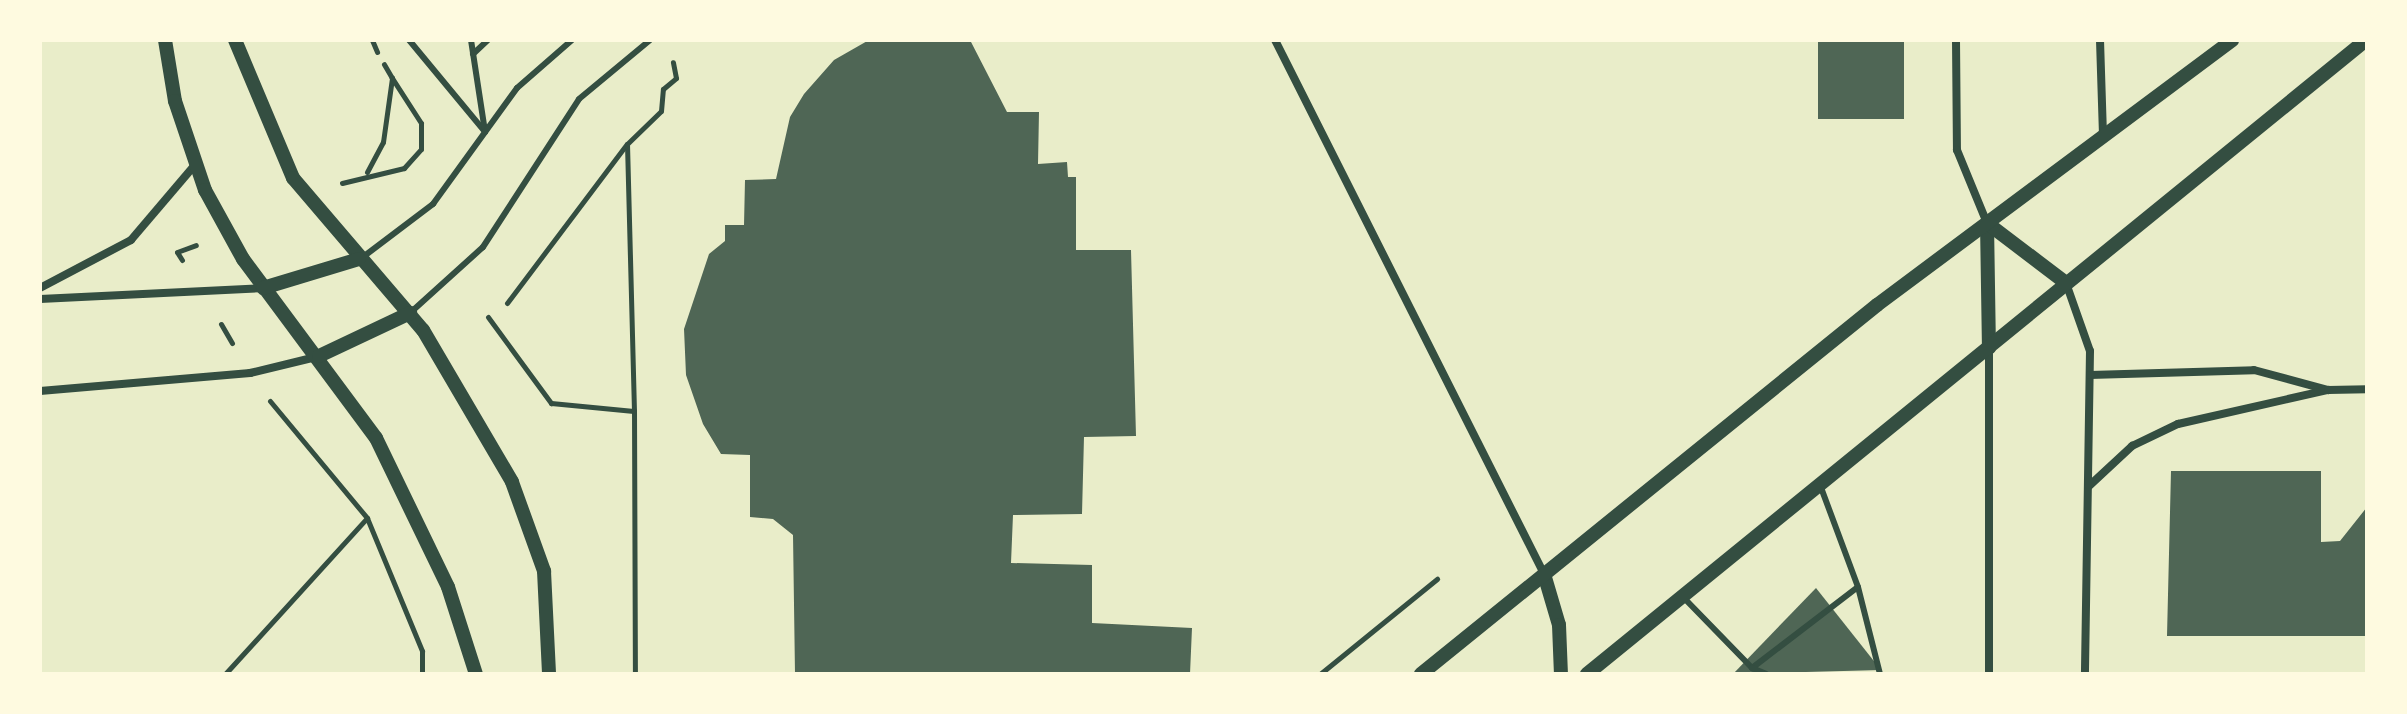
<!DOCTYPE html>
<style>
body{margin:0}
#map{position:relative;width:2407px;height:714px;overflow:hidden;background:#e9edc9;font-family:"Golos Text",sans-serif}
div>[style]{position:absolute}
.building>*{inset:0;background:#4f6655;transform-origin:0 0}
.path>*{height:5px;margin:-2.5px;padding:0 2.5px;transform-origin:2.5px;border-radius:2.5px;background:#344e41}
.service>*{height:6px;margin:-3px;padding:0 3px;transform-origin:3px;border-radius:3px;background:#344e41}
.minor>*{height:8px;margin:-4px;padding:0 4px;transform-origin:4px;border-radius:4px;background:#344e41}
.tertiary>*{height:14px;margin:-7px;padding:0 7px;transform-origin:7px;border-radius:7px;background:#344e41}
span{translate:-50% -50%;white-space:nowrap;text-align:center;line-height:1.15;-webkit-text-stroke:6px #fefae0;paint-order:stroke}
.frame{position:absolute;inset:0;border:42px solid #fefae0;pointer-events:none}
</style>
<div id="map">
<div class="building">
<div style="clip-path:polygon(869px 40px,970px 40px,1007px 112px,1039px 112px,1038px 164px,1067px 162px,1068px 177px,1076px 177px,1076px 250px,1131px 250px,1136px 436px,1084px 437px,1082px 514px,1013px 515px,1011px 563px,1092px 565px,1092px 623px,1192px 628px,1190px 674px,795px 674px,793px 535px,773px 519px,750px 517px,750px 455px,721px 454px,703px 424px,686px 375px,684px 329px,709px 254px,725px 241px,725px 225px,744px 225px,745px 180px,776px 179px,790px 117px,804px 94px,834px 60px)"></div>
<div style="left:1818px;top:40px;width:86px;height:79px"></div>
<div style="clip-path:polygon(2171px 471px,2321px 471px,2321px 542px,2340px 541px,2367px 507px,2367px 636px,2167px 636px)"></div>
<div style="clip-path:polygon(1816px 588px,1881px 670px,1733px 674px)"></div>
</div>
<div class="path">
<div style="left:372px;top:40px;width:13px;rotate:67deg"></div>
<div style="left:367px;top:172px;width:34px;rotate:-62deg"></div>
<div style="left:383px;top:142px;width:65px;rotate:-82deg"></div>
<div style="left:392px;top:78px;width:16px;rotate:-120deg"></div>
<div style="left:342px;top:183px;width:64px;rotate:-13.6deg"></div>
<div style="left:404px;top:168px;width:25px;rotate:-48deg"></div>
<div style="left:421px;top:149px;width:26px;rotate:-90deg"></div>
<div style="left:421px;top:123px;width:54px;rotate:-122.8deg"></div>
<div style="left:182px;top:260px;width:9px;rotate:-122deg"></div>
<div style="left:177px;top:252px;width:20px;rotate:-20deg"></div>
<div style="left:507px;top:303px;width:199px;rotate:-53deg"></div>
<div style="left:488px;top:317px;width:107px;rotate:53.8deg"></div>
<div style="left:551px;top:403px;width:83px;rotate:5.5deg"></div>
<div style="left:634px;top:411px;width:263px;rotate:89.8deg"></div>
<div style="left:221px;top:324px;width:22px;rotate:60deg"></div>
<div style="left:270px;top:401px;width:152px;rotate:50.3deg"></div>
<div style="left:367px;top:518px;width:144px;rotate:67.5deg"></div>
<div style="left:422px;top:651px;width:23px;rotate:90deg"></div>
<div style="left:634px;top:411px;width:267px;rotate:-91.5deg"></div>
<div style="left:627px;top:144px;width:47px;rotate:-44.1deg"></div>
<div style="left:661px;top:111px;width:22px;rotate:-85deg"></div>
<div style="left:663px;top:89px;width:17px;rotate:-40deg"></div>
<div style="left:676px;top:78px;width:16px;rotate:-101deg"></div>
<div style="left:225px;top:674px;width:211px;rotate:-47.7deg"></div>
<div style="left:1320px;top:674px;width:151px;rotate:-39.1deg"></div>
</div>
<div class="service">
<div style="left:409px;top:40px;width:119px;rotate:50.4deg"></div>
<div style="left:471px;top:40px;width:93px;rotate:81.3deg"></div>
<div style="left:473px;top:54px;width:21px;rotate:-43deg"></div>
<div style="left:363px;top:257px;width:88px;rotate:-37.1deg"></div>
<div style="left:433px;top:204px;width:143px;rotate:-54.1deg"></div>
<div style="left:517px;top:88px;width:73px;rotate:-41.1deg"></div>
<div style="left:410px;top:313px;width:98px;rotate:-42.1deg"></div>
<div style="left:483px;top:247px;width:176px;rotate:-57deg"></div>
<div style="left:579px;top:99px;width:92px;rotate:-39.7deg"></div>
<div style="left:1858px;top:587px;width:90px;rotate:75.8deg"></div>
<div style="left:1684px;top:598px;width:98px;rotate:45.8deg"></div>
<div style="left:1752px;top:668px;width:133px;rotate:-37.4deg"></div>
<div style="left:1858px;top:587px;width:109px;rotate:-110.4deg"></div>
<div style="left:1752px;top:668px;width:15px;rotate:23deg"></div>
</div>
<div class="minor">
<div style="left:1275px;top:40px;width:598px;rotate:63.26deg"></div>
<div style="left:1956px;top:40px;width:110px;rotate:89.5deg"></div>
<div style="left:1957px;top:150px;width:79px;rotate:67.7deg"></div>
<div style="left:2100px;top:40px;width:96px;rotate:88.2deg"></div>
<div style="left:2066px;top:283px;width:72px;rotate:70.6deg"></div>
<div style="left:2090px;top:351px;width:323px;rotate:90.9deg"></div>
<div style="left:40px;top:288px;width:103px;rotate:-27.8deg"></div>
<div style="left:131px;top:240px;width:97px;rotate:-49.6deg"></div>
<div style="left:40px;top:299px;width:223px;rotate:-2.8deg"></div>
<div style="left:1989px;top:348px;width:326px;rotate:90deg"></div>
<div style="left:2090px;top:375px;width:164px;rotate:-1.7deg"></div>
<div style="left:2254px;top:370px;width:77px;rotate:15.1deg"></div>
<div style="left:40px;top:391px;width:211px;rotate:-4.9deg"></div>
<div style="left:250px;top:373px;width:68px;rotate:-13.6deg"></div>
<div style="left:2089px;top:486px;width:59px;rotate:-42.9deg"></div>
<div style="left:2132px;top:446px;width:51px;rotate:-25.6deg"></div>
<div style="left:2178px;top:424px;width:154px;rotate:-12.8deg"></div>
<div style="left:2328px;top:390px;width:39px;rotate:-1deg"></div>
</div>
<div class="tertiary">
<div style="left:165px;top:40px;width:62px;rotate:80.7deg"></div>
<div style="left:175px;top:101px;width:94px;rotate:71.4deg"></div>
<div style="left:205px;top:190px;width:79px;rotate:61.2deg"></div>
<div style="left:243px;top:259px;width:223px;rotate:53.4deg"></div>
<div style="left:376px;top:438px;width:165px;rotate:64.2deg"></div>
<div style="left:448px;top:587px;width:91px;rotate:72.2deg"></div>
<div style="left:235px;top:40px;width:150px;rotate:67.2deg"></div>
<div style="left:293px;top:178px;width:200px;rotate:49.5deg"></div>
<div style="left:423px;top:330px;width:176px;rotate:59.6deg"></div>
<div style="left:512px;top:482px;width:95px;rotate:70.2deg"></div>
<div style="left:544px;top:571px;width:103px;rotate:87.2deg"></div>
<div style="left:1987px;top:223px;width:125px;rotate:89.1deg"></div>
<div style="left:1987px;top:223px;width:99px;rotate:37.2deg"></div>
<div style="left:263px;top:288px;width:100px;rotate:-16.8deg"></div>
<div style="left:319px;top:356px;width:101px;rotate:-25.3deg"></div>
<div style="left:1544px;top:574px;width:53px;rotate:73.6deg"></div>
<div style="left:1559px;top:625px;width:49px;rotate:87.7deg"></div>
<div style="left:1421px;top:674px;width:587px;rotate:-38.98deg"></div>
<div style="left:1877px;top:305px;width:443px;rotate:-36.7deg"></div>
<div style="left:1587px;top:674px;width:1004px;rotate:-39.14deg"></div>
</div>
<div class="frame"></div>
</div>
